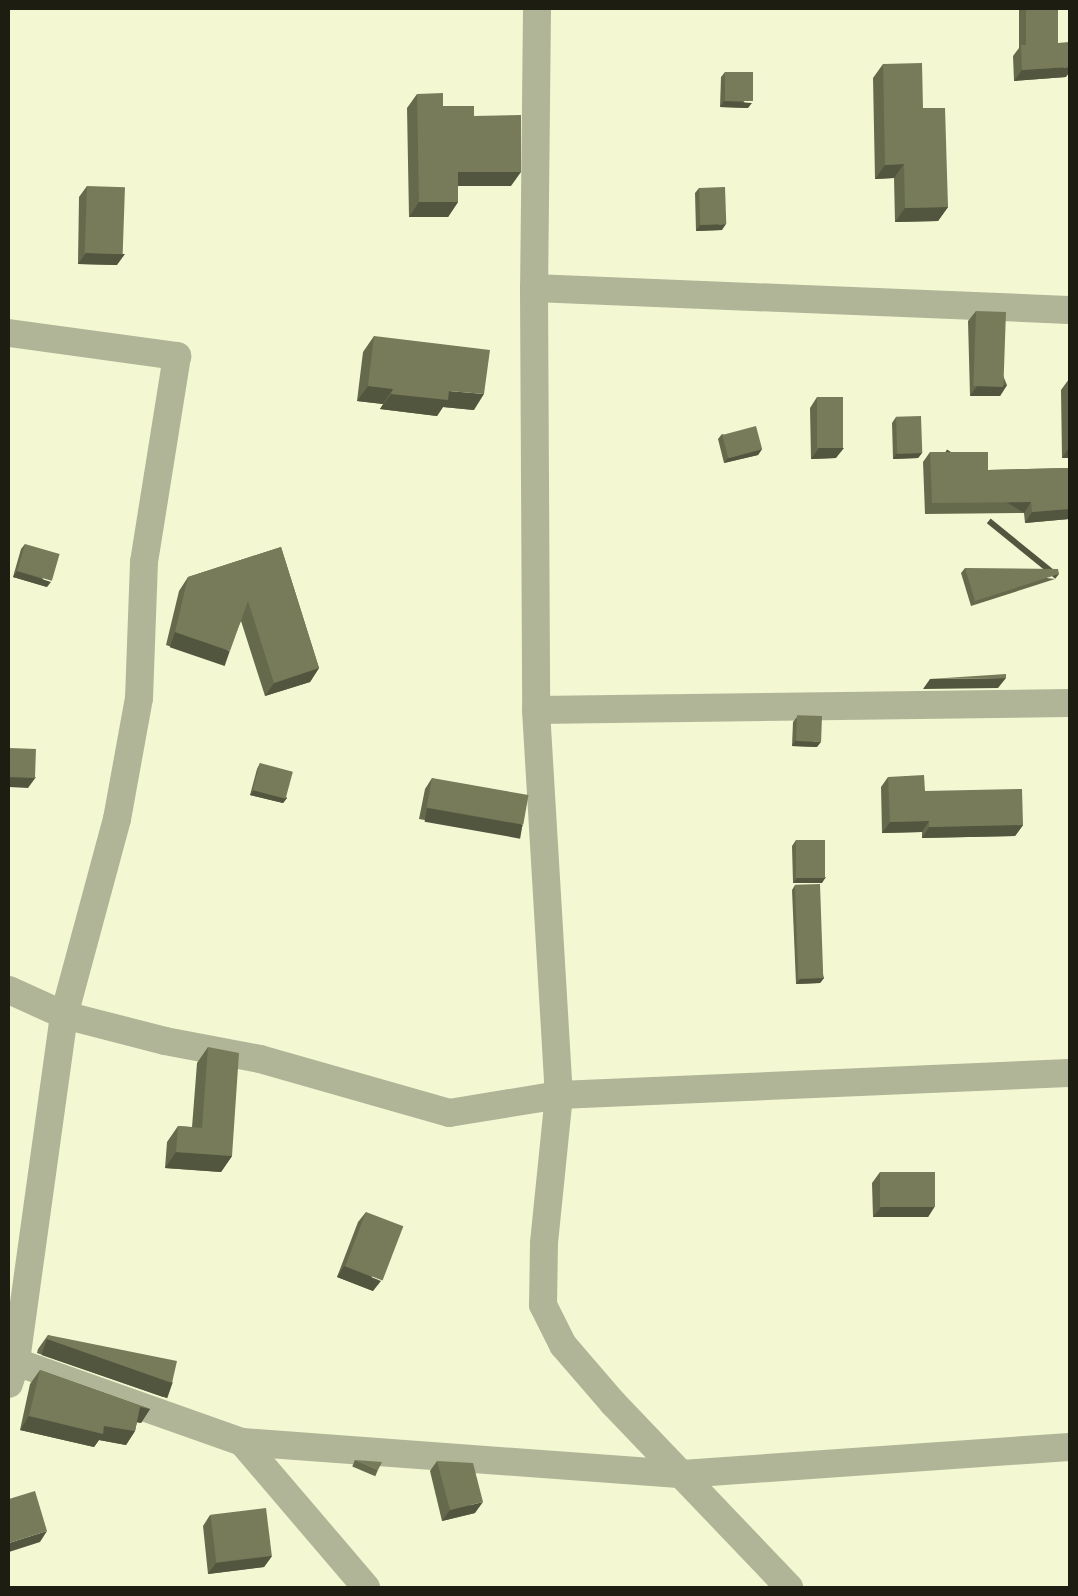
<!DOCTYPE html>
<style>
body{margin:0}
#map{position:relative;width:1078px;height:1596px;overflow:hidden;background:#f3f8d3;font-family:Jost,sans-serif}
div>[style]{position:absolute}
.minor>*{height:28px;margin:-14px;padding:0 14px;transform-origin:14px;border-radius:14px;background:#b1b597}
.wall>*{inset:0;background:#666a4d;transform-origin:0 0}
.shaded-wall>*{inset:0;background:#53563f;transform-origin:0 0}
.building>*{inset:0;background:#777b5a;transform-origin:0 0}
span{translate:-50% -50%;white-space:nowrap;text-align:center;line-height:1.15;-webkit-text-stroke:4px #f3f8d3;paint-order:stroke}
.frame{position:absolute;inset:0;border:10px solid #1d1e11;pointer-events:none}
</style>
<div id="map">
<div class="minor">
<div style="left:537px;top:9px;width:279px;rotate:90.6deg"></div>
<div style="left:534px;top:288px;width:535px;rotate:2.35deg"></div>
<div style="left:534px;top:288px;width:422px;rotate:89.7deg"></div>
<div style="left:536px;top:710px;width:386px;rotate:86.6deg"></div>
<div style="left:559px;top:1095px;width:149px;rotate:95.8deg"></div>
<div style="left:544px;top:1243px;width:62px;rotate:90.9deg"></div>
<div style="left:543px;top:1305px;width:45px;rotate:63.4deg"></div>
<div style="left:563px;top:1345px;width:77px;rotate:49.2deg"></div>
<div style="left:613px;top:1403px;width:255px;rotate:46.3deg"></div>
<div style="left:9px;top:333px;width:170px;rotate:7.8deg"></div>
<div style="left:177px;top:356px;width:209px;rotate:99.1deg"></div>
<div style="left:144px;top:562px;width:136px;rotate:92.1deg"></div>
<div style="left:139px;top:698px;width:123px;rotate:100.3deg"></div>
<div style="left:117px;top:819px;width:203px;rotate:105.1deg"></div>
<div style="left:64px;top:1015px;width:350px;rotate:97.9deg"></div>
<div style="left:16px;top:1362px;width:23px;rotate:108deg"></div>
<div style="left:536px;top:710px;width:533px;rotate:-0.75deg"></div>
<div style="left:9px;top:990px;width:60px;rotate:24.4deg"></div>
<div style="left:64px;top:1015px;width:104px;rotate:14.4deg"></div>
<div style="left:165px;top:1041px;width:97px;rotate:10.7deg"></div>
<div style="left:260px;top:1059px;width:197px;rotate:15.9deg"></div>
<div style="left:449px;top:1113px;width:111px;rotate:-9.3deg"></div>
<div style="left:559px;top:1095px;width:510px;rotate:-2.47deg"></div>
<div style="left:16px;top:1362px;width:240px;rotate:19.5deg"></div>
<div style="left:242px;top:1442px;width:441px;rotate:4.2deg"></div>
<div style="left:682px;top:1474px;width:388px;rotate:-4deg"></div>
<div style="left:242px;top:1442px;width:191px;rotate:49.5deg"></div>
</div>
<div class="wall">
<div style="clip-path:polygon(1019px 9px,1058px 9px,1058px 43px,1066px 77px,1014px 81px,1013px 56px,1019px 48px)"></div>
<div style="clip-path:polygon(883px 64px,923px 108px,948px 207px,938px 221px,895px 222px,894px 178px,875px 179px,873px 78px)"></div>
<div style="clip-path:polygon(725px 72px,748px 108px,720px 107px,721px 77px)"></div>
<div style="clip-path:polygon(417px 94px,443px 106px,474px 116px,511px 186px,458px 186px,458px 202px,448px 217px,409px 217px,407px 108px)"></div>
<div style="clip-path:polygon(87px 186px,117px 265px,78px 264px,79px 197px)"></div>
<div style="clip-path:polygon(699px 188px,722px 230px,696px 231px,695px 193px)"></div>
<div style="clip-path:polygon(976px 311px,1007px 385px,1000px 396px,970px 396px,968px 321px)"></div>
<div style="clip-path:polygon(374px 336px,474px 410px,443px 407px,437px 416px,380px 409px,383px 404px,357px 401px,363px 352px)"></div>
<div style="clip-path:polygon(1069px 379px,1069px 458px,1062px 458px,1061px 390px)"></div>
<div style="clip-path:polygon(817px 397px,836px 458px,811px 459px,810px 408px)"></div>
<div style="clip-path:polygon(896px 417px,922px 453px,918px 458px,893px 459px,892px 423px)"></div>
<div style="clip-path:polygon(722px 434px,762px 449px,758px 455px,724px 463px,718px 439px)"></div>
<div style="clip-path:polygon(930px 452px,988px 470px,1069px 468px,1069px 519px,1025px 523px,1024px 513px,925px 514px,923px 462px)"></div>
<div style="clip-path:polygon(25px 544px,47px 587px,13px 577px,21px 549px)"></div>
<div style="clip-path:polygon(281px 547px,319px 668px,310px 682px,265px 696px,241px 621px,221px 664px,166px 645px,179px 591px,188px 577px)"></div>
<div style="clip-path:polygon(965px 568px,1055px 579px,971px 606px,961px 573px)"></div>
<div style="clip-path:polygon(797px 717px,817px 747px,792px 746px,793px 722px)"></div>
<div style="clip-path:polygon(260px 763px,287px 798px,283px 803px,250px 795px,257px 769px)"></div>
<div style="clip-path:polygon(888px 777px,925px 791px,1023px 825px,1015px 836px,922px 838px,922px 832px,882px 833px,881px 787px)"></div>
<div style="clip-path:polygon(432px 778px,523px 825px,516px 836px,419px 819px,425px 789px)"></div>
<div style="clip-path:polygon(796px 840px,822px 883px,793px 883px,792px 846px)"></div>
<div style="clip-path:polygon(795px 885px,824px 978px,820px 983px,796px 984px,792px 890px)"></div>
<div style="clip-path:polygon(208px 1047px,232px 1156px,221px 1172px,165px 1168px,167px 1142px,178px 1126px,192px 1127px,197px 1063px)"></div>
<div style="clip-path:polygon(880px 1172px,935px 1206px,928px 1217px,873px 1217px,872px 1183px)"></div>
<div style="clip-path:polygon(366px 1212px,373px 1291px,337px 1277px,358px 1222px)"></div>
<div style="clip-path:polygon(48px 1335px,172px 1383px,163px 1397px,37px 1353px,38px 1349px)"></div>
<div style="clip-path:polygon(40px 1370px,150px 1409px,141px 1423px,137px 1422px,135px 1431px,126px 1445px,99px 1440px,94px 1447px,20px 1430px,30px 1384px)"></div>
<div style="left:355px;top:1460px;width:25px;height:7px;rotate:23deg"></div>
<div style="clip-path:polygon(437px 1461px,475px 1513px,442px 1521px,430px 1471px)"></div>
<div style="clip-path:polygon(210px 1515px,272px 1556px,264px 1567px,208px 1574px,203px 1526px)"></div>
</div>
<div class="shaded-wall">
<div style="clip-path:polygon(1069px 67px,1069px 73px,1066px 77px,1014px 81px,1022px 70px)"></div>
<div style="clip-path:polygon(724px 101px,752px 103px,748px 108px,720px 107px)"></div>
<div style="clip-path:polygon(904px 164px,894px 178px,875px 179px,885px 165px)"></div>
<div style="clip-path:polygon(458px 172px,521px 172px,511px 186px,448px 186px)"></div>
<div style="clip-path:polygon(419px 202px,458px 202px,448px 217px,409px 217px)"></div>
<div style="clip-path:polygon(948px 207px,938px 221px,895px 222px,905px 208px)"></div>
<div style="clip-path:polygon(726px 224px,722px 230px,696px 231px,700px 225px)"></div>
<div style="clip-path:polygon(86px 253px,125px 254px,117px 265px,78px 264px)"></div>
<div style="clip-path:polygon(1007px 385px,1000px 396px,970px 396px,977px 386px)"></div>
<div style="clip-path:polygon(368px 386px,393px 389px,383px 404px,357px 401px)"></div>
<div style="clip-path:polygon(449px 391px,484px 394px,474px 410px,443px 407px,437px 416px,380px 409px,391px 394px)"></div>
<div style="clip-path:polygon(819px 448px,844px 448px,836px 458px,811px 459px)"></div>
<div style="clip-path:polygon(1069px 448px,1069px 458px,1062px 458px)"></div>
<div style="clip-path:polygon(762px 449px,758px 455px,724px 463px,728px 458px)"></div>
<div style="clip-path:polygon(922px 453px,918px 458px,893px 459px,896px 454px)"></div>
<div style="left:1031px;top:502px;width:13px;height:99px;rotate:122deg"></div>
<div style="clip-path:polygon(1069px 509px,1069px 519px,1025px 523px,1032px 512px)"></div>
<div style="clip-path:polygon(17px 571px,51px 582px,47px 587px,13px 577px)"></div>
<div style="left:1059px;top:574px;width:6px;height:88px;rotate:129deg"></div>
<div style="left:175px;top:632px;width:58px;height:16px;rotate:19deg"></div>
<div style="clip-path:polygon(319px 668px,310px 682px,265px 696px,274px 683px)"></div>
<div style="clip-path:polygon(1006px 678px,998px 688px,923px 689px,930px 679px)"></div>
<div style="clip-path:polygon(796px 740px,821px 742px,817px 747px,792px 746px)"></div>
<div style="clip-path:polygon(9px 777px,36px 777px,28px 788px,9px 787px)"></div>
<div style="clip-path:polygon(254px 790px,287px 798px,283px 803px,250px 795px)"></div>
<div style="left:427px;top:808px;width:97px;height:14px;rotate:10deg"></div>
<div style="clip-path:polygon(929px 821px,922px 832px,882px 833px,890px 822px)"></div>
<div style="clip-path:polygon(1023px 825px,1015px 836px,922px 838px,929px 827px)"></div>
<div style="clip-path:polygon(826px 877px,822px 883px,793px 883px,797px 878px)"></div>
<div style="clip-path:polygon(824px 978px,820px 983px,796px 984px,800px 979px)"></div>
<div style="clip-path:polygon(176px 1152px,232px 1156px,221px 1172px,165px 1168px)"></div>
<div style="clip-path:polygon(935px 1206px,928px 1217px,873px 1217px,881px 1207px)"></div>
<div style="clip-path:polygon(344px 1266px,381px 1281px,373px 1291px,337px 1277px)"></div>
<div style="left:47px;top:1339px;width:133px;height:17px;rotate:19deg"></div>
<div style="clip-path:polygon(140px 1407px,150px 1409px,141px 1423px,130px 1421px)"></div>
<div style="clip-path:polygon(29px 1416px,104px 1426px,135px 1431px,126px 1445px,99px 1440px,94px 1447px,20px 1430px)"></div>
<div style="clip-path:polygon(483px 1502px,475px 1513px,442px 1521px,450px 1510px)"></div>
<div style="clip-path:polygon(47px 1531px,40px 1542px,9px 1552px,9px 1543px)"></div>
<div style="clip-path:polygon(272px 1556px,264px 1567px,208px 1574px,216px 1563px)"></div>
</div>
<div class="building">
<div style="clip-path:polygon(1026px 9px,1058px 9px,1058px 43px,1069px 42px,1069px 67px,1022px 70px,1021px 45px,1026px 45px)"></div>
<div style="clip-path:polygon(922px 63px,923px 108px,945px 108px,948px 207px,905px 208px,904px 164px,885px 165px,883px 64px)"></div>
<div style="left:725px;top:72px;width:28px;height:29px"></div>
<div style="clip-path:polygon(443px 93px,443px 106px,474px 106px,474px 116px,521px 115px,521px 172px,458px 172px,458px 202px,419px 202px,417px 94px)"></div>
<div style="left:87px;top:186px;width:38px;height:67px;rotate:2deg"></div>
<div style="left:725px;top:187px;width:37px;height:26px;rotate:88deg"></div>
<div style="left:976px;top:311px;width:30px;height:75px;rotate:2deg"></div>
<div style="clip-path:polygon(374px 336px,490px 350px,484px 394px,449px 391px,448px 400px,391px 394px,393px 389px,368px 386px)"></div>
<div style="left:817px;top:397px;width:26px;height:51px"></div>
<div style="left:921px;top:416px;width:37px;height:25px;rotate:88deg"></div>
<div style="left:756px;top:426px;width:24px;height:35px;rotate:75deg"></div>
<div style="clip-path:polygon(930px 452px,988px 452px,988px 470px,1069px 468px,1069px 509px,1032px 512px,1031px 502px,932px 503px)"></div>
<div style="left:25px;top:544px;width:36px;height:28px;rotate:16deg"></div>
<div style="clip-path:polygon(281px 547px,319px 668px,274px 683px,248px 601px,230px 651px,175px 632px,188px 577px)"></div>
<div style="clip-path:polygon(965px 568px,1058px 569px,1059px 574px,975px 601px)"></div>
<div style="clip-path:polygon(1006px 674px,1006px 678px,930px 679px)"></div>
<div style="left:822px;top:716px;width:26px;height:25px;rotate:92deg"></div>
<div style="left:9px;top:748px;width:27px;height:29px;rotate:2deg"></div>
<div style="left:260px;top:763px;width:34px;height:28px;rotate:15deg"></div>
<div style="clip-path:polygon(924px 775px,925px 791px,1022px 789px,1023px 825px,929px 827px,929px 821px,890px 822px,888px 777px)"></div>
<div style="left:432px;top:778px;width:98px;height:30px;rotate:10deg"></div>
<div style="left:796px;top:840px;width:29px;height:38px"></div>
<div style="left:820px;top:884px;width:94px;height:25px;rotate:88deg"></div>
<div style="clip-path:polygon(208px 1047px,239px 1053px,232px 1156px,176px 1152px,178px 1126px,202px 1128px)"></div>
<div style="left:880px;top:1172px;width:55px;height:35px"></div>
<div style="left:366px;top:1212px;width:40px;height:58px;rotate:21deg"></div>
<div style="clip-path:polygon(48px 1335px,177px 1361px,172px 1383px,47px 1339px)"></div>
<div style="clip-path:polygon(40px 1370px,150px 1409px,140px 1407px,135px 1431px,104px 1426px,103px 1434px,29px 1416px)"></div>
<div style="clip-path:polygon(355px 1460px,382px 1462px,378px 1470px)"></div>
<div style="clip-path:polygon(437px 1461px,473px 1463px,483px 1502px,450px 1510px)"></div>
<div style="clip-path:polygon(35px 1491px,47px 1531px,9px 1543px,9px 1499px)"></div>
<div style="left:266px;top:1508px;width:48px;height:56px;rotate:83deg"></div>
</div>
<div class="frame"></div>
</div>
